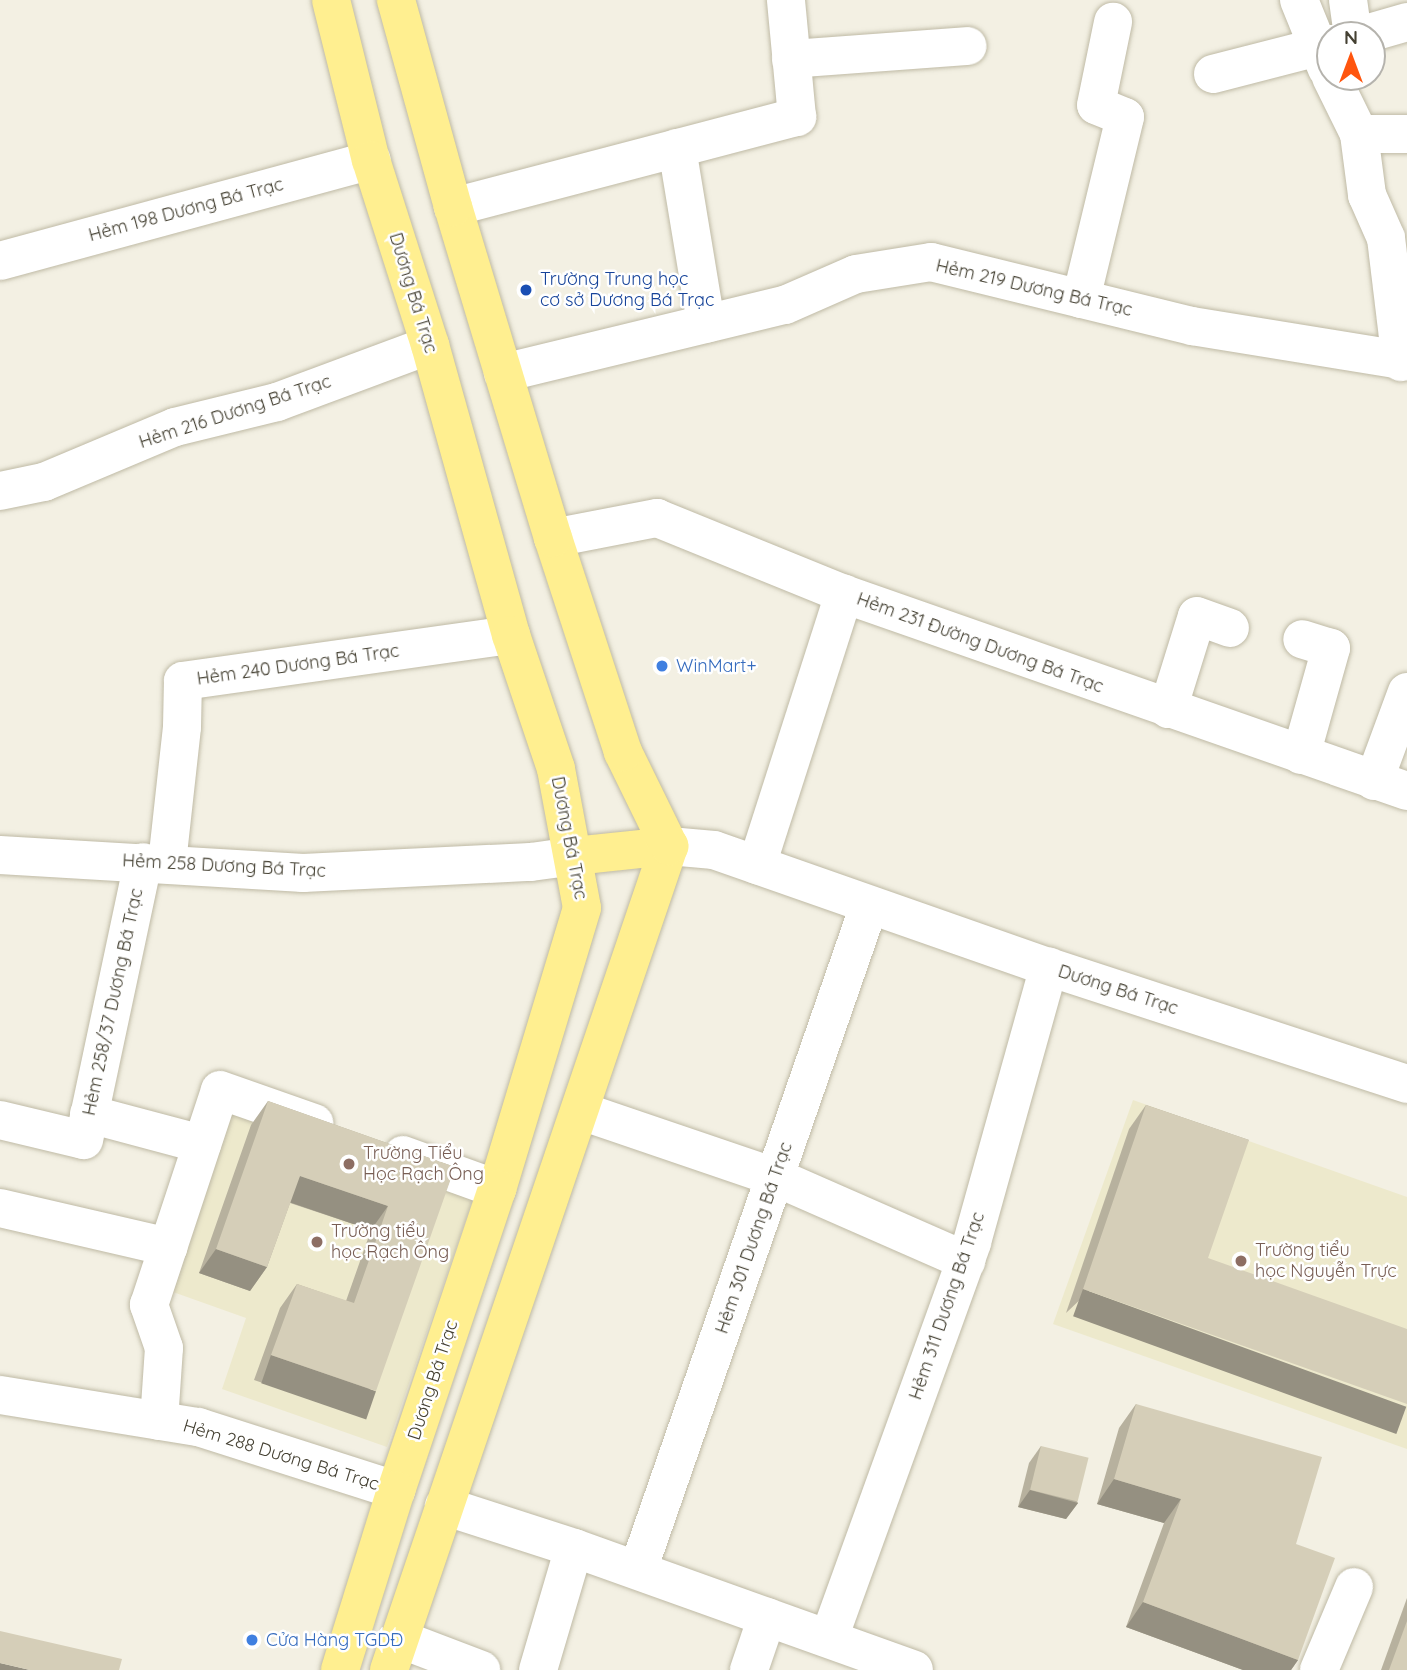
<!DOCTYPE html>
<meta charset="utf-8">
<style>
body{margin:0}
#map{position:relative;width:1407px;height:1670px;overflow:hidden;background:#f3f0e3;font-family:Quicksand,sans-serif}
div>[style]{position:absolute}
.education>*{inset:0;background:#ede9cc}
.roads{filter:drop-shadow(0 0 2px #bfbaa5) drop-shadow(0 0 2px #bfbaa5)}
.minor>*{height:38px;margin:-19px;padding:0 19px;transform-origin:19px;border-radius:19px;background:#fff}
.major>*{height:38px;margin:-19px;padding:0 19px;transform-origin:19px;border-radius:19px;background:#ffef90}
.wall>*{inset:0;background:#b7b19e}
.shaded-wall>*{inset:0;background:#959081;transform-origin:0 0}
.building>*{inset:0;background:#d5ceb8;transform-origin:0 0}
.dots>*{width:19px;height:19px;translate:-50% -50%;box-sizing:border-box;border:4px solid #fff;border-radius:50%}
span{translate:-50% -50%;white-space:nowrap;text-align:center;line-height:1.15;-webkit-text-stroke:5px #fff;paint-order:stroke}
.street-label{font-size:18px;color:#454133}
.transit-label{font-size:18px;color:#164399}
.left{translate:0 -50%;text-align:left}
.shop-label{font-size:18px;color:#366cbe}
.education-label{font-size:18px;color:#785e54}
.north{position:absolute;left:1316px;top:21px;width:70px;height:70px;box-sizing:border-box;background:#fff;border:2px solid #b5b3ad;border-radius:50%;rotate:0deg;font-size:19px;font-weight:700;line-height:28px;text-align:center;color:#454133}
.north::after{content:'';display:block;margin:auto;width:24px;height:32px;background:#ff550e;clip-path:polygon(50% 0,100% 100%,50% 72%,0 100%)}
</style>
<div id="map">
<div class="education">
<div style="clip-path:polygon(1133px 1100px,1407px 1197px,1407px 1449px,1053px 1324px)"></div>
<div style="clip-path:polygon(223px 1105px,474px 1196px,387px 1447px,222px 1389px,246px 1318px,159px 1287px)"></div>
</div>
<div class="roads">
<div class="minor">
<div style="left:1299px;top:0;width:74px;rotate:67.9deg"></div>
<div style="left:1348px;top:0;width:35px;rotate:82deg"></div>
<div style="left:1362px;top:35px;width:47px;rotate:-16.1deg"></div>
<div style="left:791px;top:59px;width:177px;rotate:-4.2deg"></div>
<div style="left:1213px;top:74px;width:121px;rotate:-14.4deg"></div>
<div style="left:1331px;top:77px;width:64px;rotate:63.8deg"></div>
<div style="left:1359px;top:134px;width:62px;rotate:82.5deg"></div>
<div style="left:1367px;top:195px;width:47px;rotate:66.2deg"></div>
<div style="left:1386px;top:238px;width:125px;rotate:83.1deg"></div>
<div style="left:1359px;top:134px;width:48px"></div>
<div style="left:677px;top:148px;width:178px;rotate:80.6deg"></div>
<div style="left:453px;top:207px;width:356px;rotate:-14.7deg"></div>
<div style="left:797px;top:117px;width:118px;rotate:-95.4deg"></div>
<div style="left:0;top:261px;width:385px;rotate:-15.2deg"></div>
<div style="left:1081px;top:299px;width:187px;rotate:-76.4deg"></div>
<div style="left:1125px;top:117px;width:31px;rotate:-158deg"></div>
<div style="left:1096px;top:105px;width:85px;rotate:-78.4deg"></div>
<div style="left:503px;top:373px;width:290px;rotate:-13.6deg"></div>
<div style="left:785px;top:305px;width:77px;rotate:-23.6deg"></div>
<div style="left:856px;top:274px;width:76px;rotate:-9.1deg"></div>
<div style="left:931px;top:262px;width:269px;rotate:13.8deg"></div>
<div style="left:1192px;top:326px;width:218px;rotate:9.2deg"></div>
<div style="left:0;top:491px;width:45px;rotate:-11.6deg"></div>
<div style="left:44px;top:482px;width:142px;rotate:-22.8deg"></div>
<div style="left:175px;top:427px;width:105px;rotate:-13.8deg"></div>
<div style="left:277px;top:402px;width:163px;rotate:-20.4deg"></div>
<div style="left:553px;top:538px;width:106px;rotate:-10.9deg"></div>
<div style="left:657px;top:518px;width:202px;rotate:22.1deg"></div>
<div style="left:844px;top:594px;width:596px;rotate:19.29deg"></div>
<div style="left:1168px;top:709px;width:97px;rotate:-72.7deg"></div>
<div style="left:1197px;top:616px;width:35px;rotate:20deg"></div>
<div style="left:1301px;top:755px;width:111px;rotate:-74.3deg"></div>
<div style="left:1331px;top:648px;width:30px;rotate:-163deg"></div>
<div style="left:1374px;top:781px;width:95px;rotate:-69.7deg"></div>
<div style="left:669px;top:846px;width:45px;rotate:5.1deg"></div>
<div style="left:714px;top:850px;width:355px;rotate:19.3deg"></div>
<div style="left:1049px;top:967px;width:377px;rotate:18.1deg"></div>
<div style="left:0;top:855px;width:304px;rotate:3.4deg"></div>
<div style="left:303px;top:873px;width:228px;rotate:-2.8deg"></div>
<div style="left:531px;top:862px;width:43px;rotate:-7.9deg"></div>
<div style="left:167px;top:863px;width:137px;rotate:-83.7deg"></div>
<div style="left:182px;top:727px;width:46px;rotate:-88.8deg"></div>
<div style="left:183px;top:681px;width:331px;rotate:-8deg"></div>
<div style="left:757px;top:865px;width:285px;rotate:-72.2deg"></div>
<div style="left:581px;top:1111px;width:205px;rotate:18.8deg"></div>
<div style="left:775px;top:1177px;width:209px;rotate:23.7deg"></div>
<div style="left:89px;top:1114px;width:117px;rotate:14.9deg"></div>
<div style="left:0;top:1120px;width:86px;rotate:13.4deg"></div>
<div style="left:84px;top:1140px;width:284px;rotate:-78deg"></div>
<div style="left:403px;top:1155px;width:100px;rotate:19.9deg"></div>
<div style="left:0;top:1208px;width:173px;rotate:13deg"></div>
<div style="left:0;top:1395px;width:201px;rotate:9.2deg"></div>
<div style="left:198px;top:1427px;width:208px;rotate:17.7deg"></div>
<div style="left:159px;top:1421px;width:73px;rotate:-86.1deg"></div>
<div style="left:164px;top:1348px;width:46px;rotate:-109.2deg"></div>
<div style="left:149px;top:1305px;width:226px;rotate:-71.7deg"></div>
<div style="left:220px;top:1090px;width:100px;rotate:19.3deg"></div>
<div style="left:444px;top:1506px;width:137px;rotate:17.9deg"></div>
<div style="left:574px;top:1548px;width:361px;rotate:19.7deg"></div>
<div style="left:638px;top:1570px;width:703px;rotate:-70.82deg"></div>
<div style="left:829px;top:1638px;width:421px;rotate:-70.1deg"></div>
<div style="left:972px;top:1242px;width:286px;rotate:-74.4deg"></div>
<div style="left:400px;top:1639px;width:87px;rotate:20.9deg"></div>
<div style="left:538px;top:1670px;width:127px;rotate:-73.6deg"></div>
<div style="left:749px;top:1670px;width:56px;rotate:-71.2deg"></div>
<div style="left:1319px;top:1670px;width:90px;rotate:-67.1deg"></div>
</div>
<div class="major">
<div style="left:331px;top:0;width:165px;rotate:76deg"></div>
<div style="left:371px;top:160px;width:194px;rotate:72.3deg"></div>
<div style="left:430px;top:345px;width:301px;rotate:74.4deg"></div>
<div style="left:511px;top:635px;width:141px;rotate:71.4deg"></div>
<div style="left:556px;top:769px;width:141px;rotate:79.4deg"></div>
<div style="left:582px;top:908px;width:294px;rotate:106.8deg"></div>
<div style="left:497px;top:1189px;width:317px;rotate:108.5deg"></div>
<div style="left:396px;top:1490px;width:189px;rotate:107.3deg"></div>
<div style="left:574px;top:856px;width:96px;rotate:-6deg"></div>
<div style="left:389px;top:1670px;width:870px;rotate:-71.23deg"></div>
<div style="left:669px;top:846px;width:105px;rotate:-116.1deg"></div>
<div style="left:623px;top:752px;width:225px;rotate:-108.1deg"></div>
<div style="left:553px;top:538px;width:346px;rotate:-106.8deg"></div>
<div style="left:453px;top:207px;width:215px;rotate:-105.4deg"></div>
</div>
</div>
<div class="wall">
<div style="clip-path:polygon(268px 1101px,455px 1167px,359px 1416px,254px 1380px,280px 1308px,297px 1284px,346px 1301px,371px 1230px,290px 1203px,267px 1267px,250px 1291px,199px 1273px,251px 1125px)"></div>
<div style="clip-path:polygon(1146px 1105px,1249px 1140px,1066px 1313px,1129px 1129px)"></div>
<div style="clip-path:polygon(1136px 1404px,1296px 1544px,1298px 1660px,1291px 1670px,1243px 1670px,1126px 1627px,1164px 1523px,1097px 1504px,1119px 1428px)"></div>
<div style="clip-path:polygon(1041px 1446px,1078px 1503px,1066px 1519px,1018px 1507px,1029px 1463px)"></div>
<div style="clip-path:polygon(1407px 1598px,1407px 1670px,1381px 1670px)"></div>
</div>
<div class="shaded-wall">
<div style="clip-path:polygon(300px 1176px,388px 1206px,371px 1230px,283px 1200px)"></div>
<div style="clip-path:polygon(216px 1249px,267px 1267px,250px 1291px,199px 1273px)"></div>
<div style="left:1083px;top:1289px;width:344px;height:29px;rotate:20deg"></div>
<div style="left:271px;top:1355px;width:111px;height:30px;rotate:19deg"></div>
<div style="clip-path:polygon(1114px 1479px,1181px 1499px,1164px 1523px,1097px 1504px)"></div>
<div style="clip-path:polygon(1030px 1490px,1078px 1503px,1066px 1519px,1018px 1507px)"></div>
<div style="clip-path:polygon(1143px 1602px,1298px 1660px,1291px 1670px,1243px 1670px,1126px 1627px)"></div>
<div style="clip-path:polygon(0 1663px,30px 1670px,0 1670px)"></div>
</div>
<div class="building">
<div style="clip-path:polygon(268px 1101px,455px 1167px,376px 1391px,271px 1355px,297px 1284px,354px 1303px,388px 1206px,300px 1176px,267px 1267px,216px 1249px)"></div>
<div style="clip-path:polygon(1146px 1105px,1249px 1140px,1208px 1258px,1407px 1329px,1407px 1404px,1083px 1289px)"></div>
<div style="clip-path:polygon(1136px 1404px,1322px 1457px,1296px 1544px,1335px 1558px,1298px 1660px,1143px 1602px,1181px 1499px,1114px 1479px)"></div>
<div style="left:1041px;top:1446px;width:49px;height:45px;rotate:14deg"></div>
<div style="clip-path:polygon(1407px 1621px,1407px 1670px,1389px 1670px)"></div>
<div style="clip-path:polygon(0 1631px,122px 1659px,119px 1670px,30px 1670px,0 1663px)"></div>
</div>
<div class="dots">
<div style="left:526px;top:290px;background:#1a4fb4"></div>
<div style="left:662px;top:666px;background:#3f7fe0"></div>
<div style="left:349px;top:1164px;background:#8d6e63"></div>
<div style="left:317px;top:1242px;background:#8d6e63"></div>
<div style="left:1241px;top:1261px;background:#8d6e63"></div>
<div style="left:252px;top:1640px;background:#3f7fe0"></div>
</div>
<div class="street-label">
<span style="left:186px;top:210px;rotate:-15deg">Hẻm 198 Dương Bá Trạc</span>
<span style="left:1034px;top:288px;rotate:13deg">Hẻm 219 Dương Bá Trạc</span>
<span style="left:413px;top:293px;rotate:73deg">Dương Bá Trạc</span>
<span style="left:235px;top:412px;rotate:-18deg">Hẻm 216 Dương Bá Trạc</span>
<span style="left:980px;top:643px;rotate:20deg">Hẻm 231 Đường Dương Bá Trạc</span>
<span style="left:298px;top:665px;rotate:-8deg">Hẻm 240 Dương Bá Trạc</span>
<span style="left:569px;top:838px;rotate:79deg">Dương Bá Trạc</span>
<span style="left:224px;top:866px;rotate:3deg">Hẻm 258 Dương Bá Trạc</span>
<span style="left:1118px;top:990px;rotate:18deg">Dương Bá Trạc</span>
<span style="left:113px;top:1002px;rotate:-78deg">Hẻm 258/37 Dương Bá Trạc</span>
<span style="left:754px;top:1238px;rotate:-71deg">Hẻm 301 Dương Bá Trạc</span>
<span style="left:947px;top:1306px;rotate:-71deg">Hẻm 311 Dương Bá Trạc</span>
<span style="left:433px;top:1380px;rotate:-72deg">Dương Bá Trạc</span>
<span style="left:281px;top:1455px;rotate:17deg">Hẻm 288 Dương Bá Trạc</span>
</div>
<div class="transit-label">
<span class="left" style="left:540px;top:290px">Trường Trung học<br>cơ sở Dương Bá Trạc</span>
</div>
<div class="shop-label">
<span class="left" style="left:676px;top:666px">WinMart+</span>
<span class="left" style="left:266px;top:1640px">Cửa Hàng TGDĐ</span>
</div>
<div class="education-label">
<span class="left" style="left:363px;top:1164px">Trường Tiểu<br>Học Rạch Ông</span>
<span class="left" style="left:331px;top:1242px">Trường tiểu<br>học Rạch Ông</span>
<span class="left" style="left:1255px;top:1261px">Trường tiểu<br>học Nguyễn Trực</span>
</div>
<div class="north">N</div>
</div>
